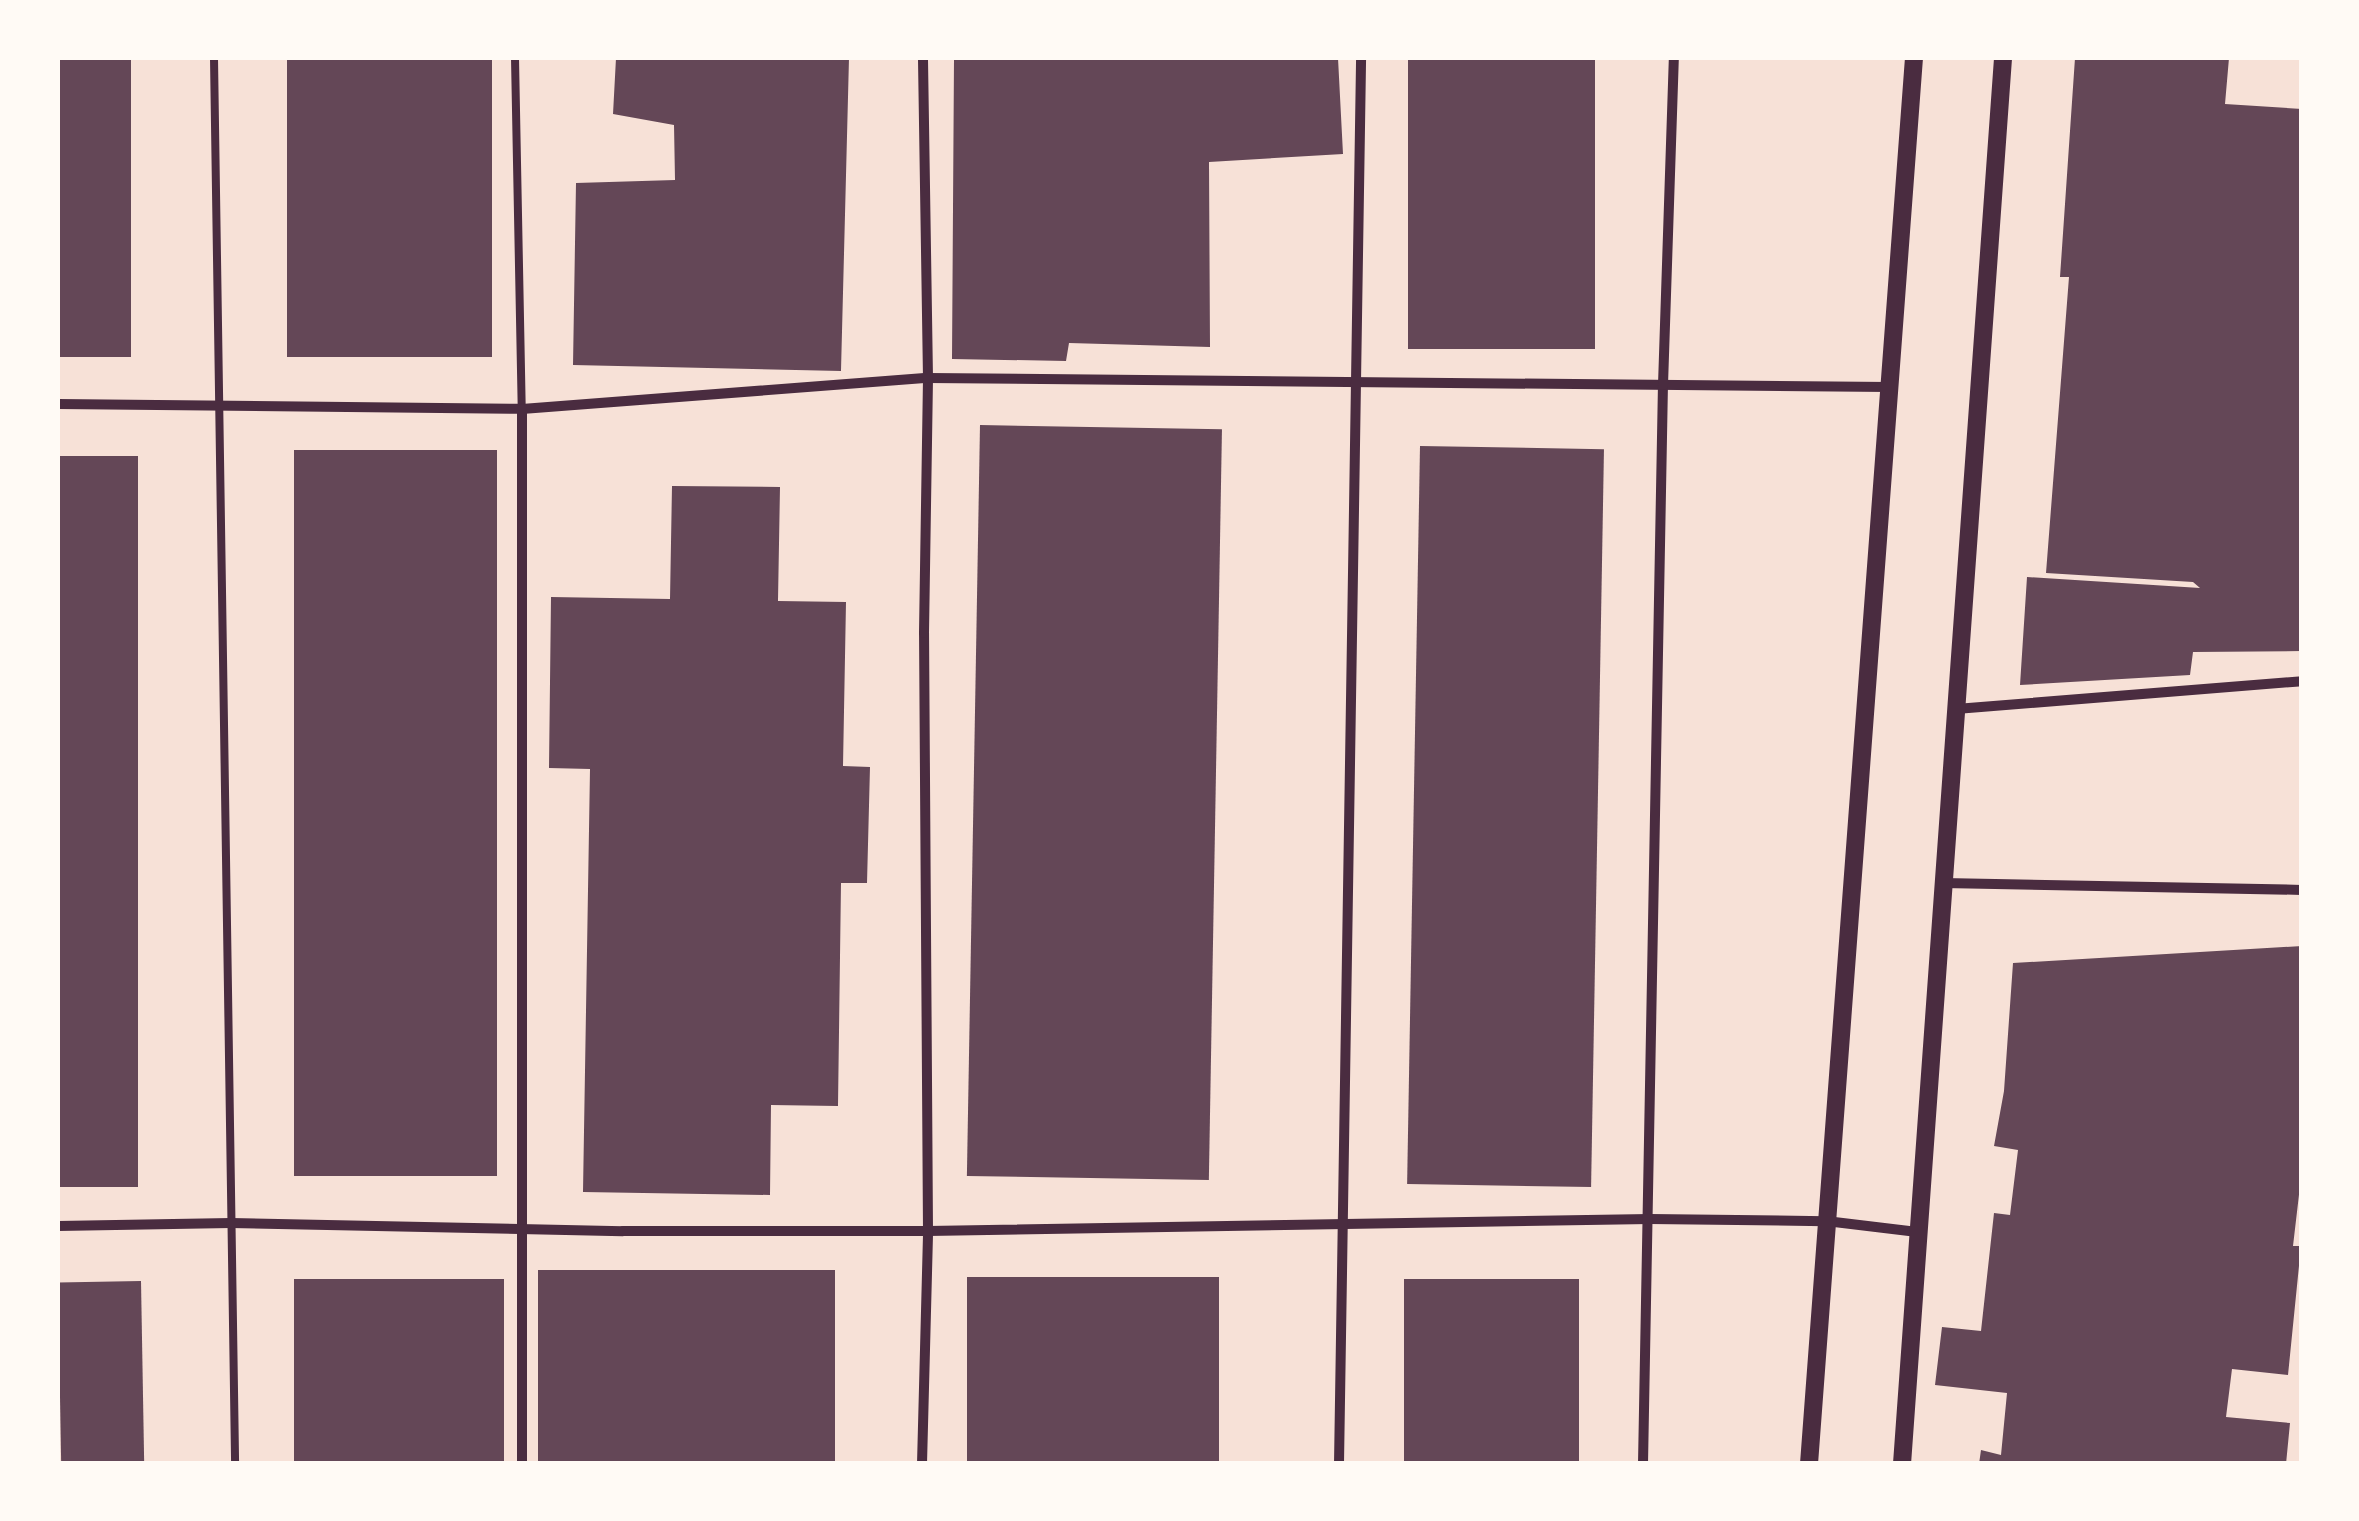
<!DOCTYPE html>
<style>
body{margin:0}
#map{position:relative;width:2359px;height:1521px;overflow:hidden;background:#f7e1d7;font-family:"Roboto Serif",serif}
div>[style]{position:absolute}
.building>*{inset:0;background:#644757;transform-origin:0 0}
.service>*{height:8px;margin:-4px;padding:0 4px;transform-origin:4px;border-radius:4px;background:#4a2c40}
.minor>*{height:10px;margin:-5px;padding:0 5px;transform-origin:5px;border-radius:5px;background:#4a2c40}
.tertiary>*{height:18px;margin:-9px;padding:0 9px;transform-origin:9px;border-radius:9px;background:#4a2c40}
span{translate:-50% -50%;white-space:nowrap;text-align:center;line-height:1.15;-webkit-text-stroke:8px #fffaf5;paint-order:stroke}
.frame{position:absolute;inset:0;border:60px solid #fffaf5;pointer-events:none}
</style>
<div id="map">
<div class="building">
<div style="left:58px;top:58px;width:73px;height:299px"></div>
<div style="left:287px;top:58px;width:205px;height:299px"></div>
<div style="clip-path:polygon(616px 58px,849px 58px,841px 371px,573px 365px,576px 183px,675px 180px,674px 125px,613px 114px)"></div>
<div style="clip-path:polygon(954px 58px,1338px 58px,1343px 154px,1209px 162px,1210px 347px,1069px 343px,1066px 361px,952px 359px)"></div>
<div style="left:1408px;top:58px;width:187px;height:291px"></div>
<div style="clip-path:polygon(2075px 58px,2229px 58px,2225px 104px,2302px 109px,2302px 651px,2193px 652px,2190px 675px,2020px 685px,2027px 577px,2200px 588px,2193px 582px,2046px 573px,2069px 277px,2060px 277px)"></div>
<div style="left:980px;top:425px;width:242px;height:751px;rotate:1deg"></div>
<div style="left:1420px;top:446px;width:184px;height:738px;rotate:1deg"></div>
<div style="left:294px;top:450px;width:203px;height:726px"></div>
<div style="left:58px;top:456px;width:80px;height:731px"></div>
<div style="clip-path:polygon(672px 486px,780px 487px,778px 601px,846px 602px,843px 766px,870px 767px,867px 883px,841px 883px,838px 1106px,771px 1105px,770px 1195px,583px 1192px,590px 769px,549px 768px,551px 597px,670px 599px)"></div>
<div style="clip-path:polygon(2302px 946px,2302px 1169px,2293px 1246px,2301px 1246px,2288px 1375px,2232px 1369px,2226px 1417px,2290px 1423px,2286px 1464px,1979px 1464px,1981px 1450px,2001px 1455px,2007px 1393px,1935px 1385px,1942px 1327px,1981px 1331px,1994px 1213px,2010px 1215px,2018px 1150px,1994px 1146px,2004px 1091px,2013px 963px)"></div>
<div style="left:538px;top:1270px;width:297px;height:194px"></div>
<div style="left:1219px;top:1277px;width:187px;height:252px;rotate:90deg"></div>
<div style="left:504px;top:1279px;width:185px;height:210px;rotate:90deg"></div>
<div style="left:1404px;top:1279px;width:175px;height:185px"></div>
<div style="left:141px;top:1281px;width:183px;height:83px;rotate:89deg"></div>
</div>
<div class="service">
<div style="left:214px;top:58px;width:1406px;rotate:89.14deg"></div>
<div style="left:515px;top:58px;width:351px;rotate:88.9deg"></div>
</div>
<div class="minor">
<div style="left:58px;top:404px;width:464px;rotate:0.6deg"></div>
<div style="left:522px;top:409px;width:407px;rotate:-4.4deg"></div>
<div style="left:928px;top:378px;width:961px;rotate:0.54deg"></div>
<div style="left:522px;top:409px;width:1055px;rotate:90deg"></div>
<div style="left:1956px;top:709px;width:347px;rotate:-4.6deg"></div>
<div style="left:1943px;top:883px;width:359px;rotate:1.1deg"></div>
<div style="left:58px;top:1226px;width:173px;rotate:-1deg"></div>
<div style="left:231px;top:1223px;width:392px;rotate:1.2deg"></div>
<div style="left:623px;top:1231px;width:305px"></div>
<div style="left:928px;top:1231px;width:722px;rotate:-0.95deg"></div>
<div style="left:1650px;top:1219px;width:176px;rotate:0.7deg"></div>
<div style="left:1826px;top:1221px;width:92px;rotate:6.9deg"></div>
<div style="left:922px;top:1464px;width:233px;rotate:-88.5deg"></div>
<div style="left:928px;top:1231px;width:598px;rotate:-90.38deg"></div>
<div style="left:924px;top:633px;width:255px;rotate:-89.1deg"></div>
<div style="left:928px;top:378px;width:320px;rotate:-90.9deg"></div>
<div style="left:1339px;top:1464px;width:1406px;rotate:-89.1deg"></div>
<div style="left:1643px;top:1464px;width:1079px;rotate:-88.94deg"></div>
<div style="left:1663px;top:385px;width:327px;rotate:-88.1deg"></div>
</div>
<div class="tertiary">
<div style="left:1809px;top:1464px;width:1410px;rotate:-85.73deg"></div>
<div style="left:1902px;top:1464px;width:1410px;rotate:-85.89deg"></div>
</div>
<div class="frame"></div>
</div>
